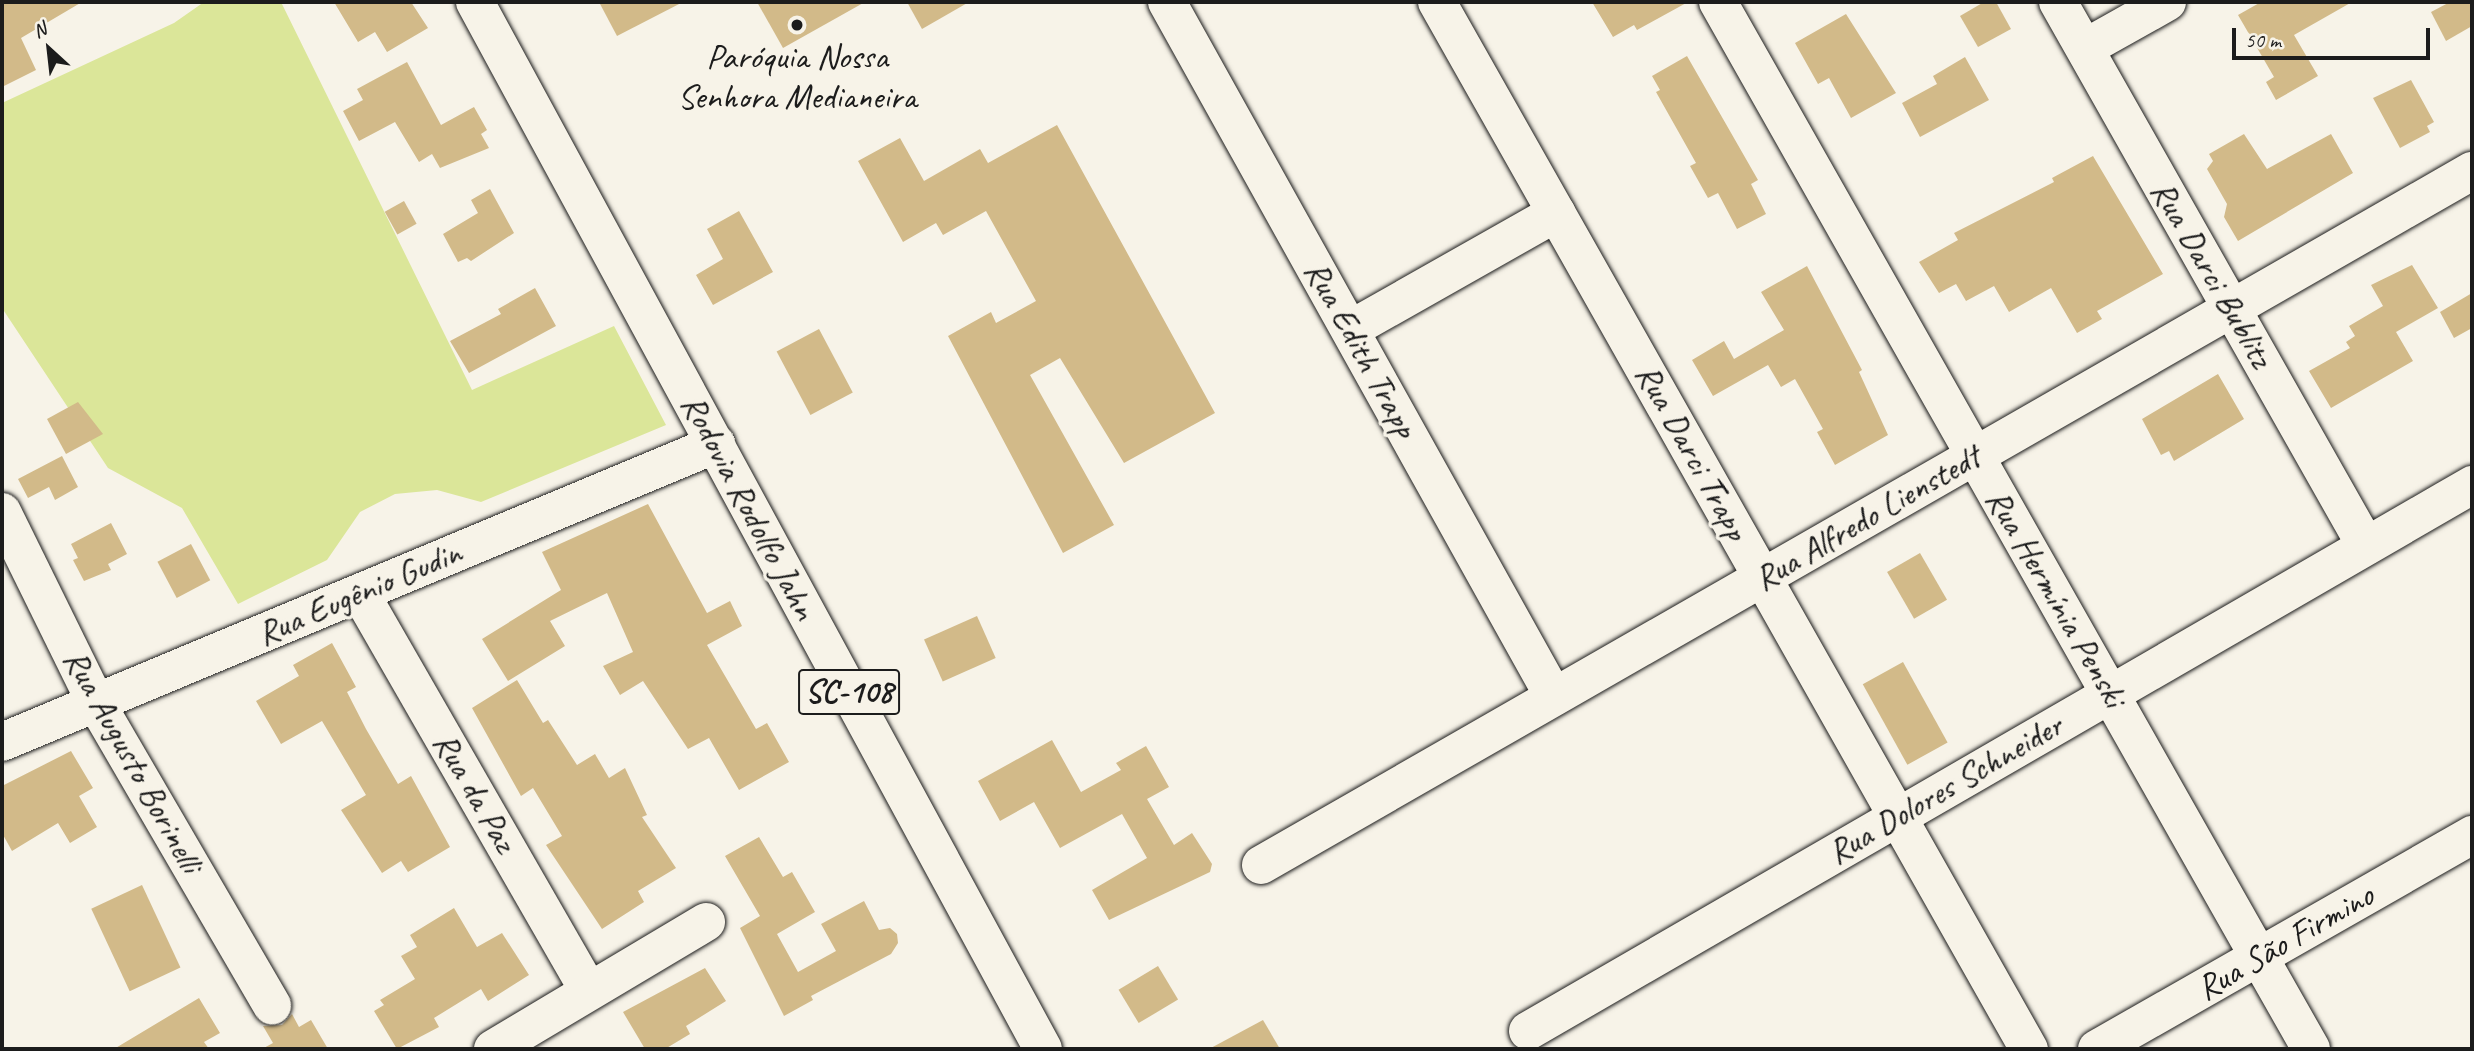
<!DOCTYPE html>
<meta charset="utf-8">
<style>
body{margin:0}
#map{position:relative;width:2474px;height:1051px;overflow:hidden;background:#f7f3e8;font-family:Caveat,sans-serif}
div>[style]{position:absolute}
.green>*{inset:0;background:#dbe699}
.building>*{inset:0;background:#d2ba89;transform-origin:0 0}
.roads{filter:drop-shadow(0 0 2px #1c1c1c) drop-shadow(0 0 2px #1c1c1c)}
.minor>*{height:38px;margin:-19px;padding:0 19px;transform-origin:19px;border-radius:19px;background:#f7f3e8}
.major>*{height:38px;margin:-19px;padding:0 19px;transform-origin:19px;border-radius:19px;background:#f7f3e8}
.dots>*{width:19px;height:19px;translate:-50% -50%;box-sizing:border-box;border:4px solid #f7f3e8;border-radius:50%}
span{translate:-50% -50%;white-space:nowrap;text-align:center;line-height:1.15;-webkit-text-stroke:7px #f7f3e8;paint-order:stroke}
.shield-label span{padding:2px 5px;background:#f7f3e8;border:2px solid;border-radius:5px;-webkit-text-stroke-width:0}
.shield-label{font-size:33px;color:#1c1c1c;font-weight:700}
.poi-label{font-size:35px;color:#1c1c1c}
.street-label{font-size:35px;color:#1c1c1c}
.frame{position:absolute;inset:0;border:4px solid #1c1c1c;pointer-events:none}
.north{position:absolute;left:14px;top:14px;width:70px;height:70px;-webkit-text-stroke:5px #f7f3e8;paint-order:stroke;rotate:333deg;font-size:19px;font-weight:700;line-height:28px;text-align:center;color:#1c1c1c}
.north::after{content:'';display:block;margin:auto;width:24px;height:32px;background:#1c1c1c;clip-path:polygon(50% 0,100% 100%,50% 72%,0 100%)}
.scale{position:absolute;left:2232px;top:28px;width:198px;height:32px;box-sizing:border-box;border:4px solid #1c1c1c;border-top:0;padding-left:9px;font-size:21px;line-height:24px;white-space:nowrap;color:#1c1c1c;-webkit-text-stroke:5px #f7f3e8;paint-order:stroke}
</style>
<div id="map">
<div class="green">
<div style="clip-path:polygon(204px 2px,281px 2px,472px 390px,614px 326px,666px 425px,481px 502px,437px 490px,395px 494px,360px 512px,327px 560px,238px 604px,182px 508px,108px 468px,2px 308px,2px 103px,174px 23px)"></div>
</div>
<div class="building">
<div style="clip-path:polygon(2px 2px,82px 2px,21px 38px,36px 70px,2px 87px)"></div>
<div style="clip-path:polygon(334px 2px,411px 2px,428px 28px,387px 52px,375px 32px,358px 42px)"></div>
<div style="clip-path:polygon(599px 2px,683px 2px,617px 36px)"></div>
<div style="clip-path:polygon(757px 2px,865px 2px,783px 48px)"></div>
<div style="clip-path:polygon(907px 2px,969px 2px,922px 29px)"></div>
<div style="clip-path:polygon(1592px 2px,1688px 2px,1637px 30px,1634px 25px,1613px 37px)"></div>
<div style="clip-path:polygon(1984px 2px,1996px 2px,2011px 29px,1978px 47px,1960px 16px)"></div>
<div style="clip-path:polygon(2261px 2px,2352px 2px,2294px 35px,2318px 76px,2276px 100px,2266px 82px,2274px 77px,2238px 15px)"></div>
<div style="clip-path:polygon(2450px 2px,2472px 2px,2472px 26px,2446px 41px,2431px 12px)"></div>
<div style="clip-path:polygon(1846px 14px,1896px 93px,1851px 118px,1829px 78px,1818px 84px,1795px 43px)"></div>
<div style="clip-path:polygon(1687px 56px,1758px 180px,1751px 184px,1766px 214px,1737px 229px,1718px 193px,1708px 198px,1690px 166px,1696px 163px,1656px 92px,1660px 90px,1652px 76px)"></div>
<div style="clip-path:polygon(1965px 57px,1989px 100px,1920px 137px,1902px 103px,1937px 84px,1933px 76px)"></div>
<div style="clip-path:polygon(407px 62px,441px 125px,474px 107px,487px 130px,481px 134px,489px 148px,440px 168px,432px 154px,419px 162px,395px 122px,359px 141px,343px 111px,363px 100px,357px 89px)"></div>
<div style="clip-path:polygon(2411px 80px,2434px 122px,2427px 126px,2430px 132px,2400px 148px,2373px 98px)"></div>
<div style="clip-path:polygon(1057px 125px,1215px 413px,1124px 463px,1060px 358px,1030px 375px,1114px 525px,1063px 553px,948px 336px,991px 312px,996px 323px,1036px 301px,986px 211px,943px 235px,936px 223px,903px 242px,858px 161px,900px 138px,924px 181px,980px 149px,988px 163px)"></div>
<div style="clip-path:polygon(2244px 134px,2267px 169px,2331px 134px,2353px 173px,2238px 241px,2224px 217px,2227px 204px,2207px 169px,2213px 161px,2209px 154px)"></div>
<div style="clip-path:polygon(2093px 156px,2163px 274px,2097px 311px,2102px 319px,2077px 333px,2051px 288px,2009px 312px,1994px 286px,1966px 301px,1956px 284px,1939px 293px,1919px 262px,1958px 240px,1954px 233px,2054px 182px,2052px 178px)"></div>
<div style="clip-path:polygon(490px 189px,514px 233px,471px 261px,467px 258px,458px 262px,443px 234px,478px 213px,471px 200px)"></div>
<div style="left:404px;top:201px;width:26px;height:22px;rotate:61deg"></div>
<div style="clip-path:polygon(739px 211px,773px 272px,713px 305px,696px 275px,723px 259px,707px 229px)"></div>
<div style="clip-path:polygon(2412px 265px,2438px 308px,2396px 332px,2413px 361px,2331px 408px,2309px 371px,2350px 348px,2346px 342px,2355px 336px,2349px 326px,2383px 306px,2371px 285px)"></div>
<div style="clip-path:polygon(1807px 266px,1862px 370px,1859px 372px,1888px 435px,1835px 465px,1817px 432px,1823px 429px,1795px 379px,1781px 387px,1768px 365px,1713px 396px,1692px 360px,1724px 341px,1734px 359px,1784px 330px,1761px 292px)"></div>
<div style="clip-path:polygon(535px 288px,556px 326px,469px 373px,450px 341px,501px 314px,498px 309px)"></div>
<div style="clip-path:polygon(2472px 293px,2472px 328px,2454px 338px,2440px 312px)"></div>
<div style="left:819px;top:329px;width:72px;height:48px;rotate:62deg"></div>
<div style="clip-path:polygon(2218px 374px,2244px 419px,2174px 461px,2169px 451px,2161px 455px,2142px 419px)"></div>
<div style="clip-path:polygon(78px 402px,103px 434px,66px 454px,47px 419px)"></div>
<div style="clip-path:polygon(62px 456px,78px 487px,55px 500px,49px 487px,28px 498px,18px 479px)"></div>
<div style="clip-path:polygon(648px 504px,707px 613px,730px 601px,742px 626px,707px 645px,756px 729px,767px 723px,789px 762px,739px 790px,709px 738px,688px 749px,643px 681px,620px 695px,603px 666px,633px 652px,607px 593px,550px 621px,565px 646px,508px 681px,482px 639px,561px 590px,542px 552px)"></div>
<div style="clip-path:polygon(111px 523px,127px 554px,108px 564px,111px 570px,84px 581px,73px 560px,78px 558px,71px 544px)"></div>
<div style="left:191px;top:544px;width:41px;height:38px;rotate:62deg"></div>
<div style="left:1920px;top:553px;width:54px;height:38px;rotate:60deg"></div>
<div style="left:977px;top:616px;width:46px;height:58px;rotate:66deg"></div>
<div style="clip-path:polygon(332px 643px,356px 687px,347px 692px,366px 729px,398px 784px,411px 776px,450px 847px,408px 872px,401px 861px,382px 873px,341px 810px,366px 795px,322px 721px,281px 744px,256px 701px,299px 676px,293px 665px)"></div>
<div style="left:1903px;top:662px;width:92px;height:46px;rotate:61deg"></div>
<div style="clip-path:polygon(517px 680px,543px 723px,548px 720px,577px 765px,595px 754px,609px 778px,625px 768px,647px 815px,642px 817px,676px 868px,638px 891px,644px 902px,602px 929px,546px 845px,562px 836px,533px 788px,521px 796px,472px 708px)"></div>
<div style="clip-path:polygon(1052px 740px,1081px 792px,1121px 770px,1116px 763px,1146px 746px,1169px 787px,1147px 799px,1174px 845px,1192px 833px,1212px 864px,1210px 872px,1109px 920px,1092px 890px,1147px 858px,1122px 814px,1060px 848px,1034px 802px,1000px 821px,978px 781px)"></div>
<div style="clip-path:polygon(71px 751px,93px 788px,79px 796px,97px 827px,70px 843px,58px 823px,12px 851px,2px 833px,2px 786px)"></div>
<div style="clip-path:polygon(759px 837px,783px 877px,792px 872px,815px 912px,777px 934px,798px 972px,836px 951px,821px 924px,864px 901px,879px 930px,890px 928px,897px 934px,898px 943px,891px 954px,811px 996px,813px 1000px,784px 1016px,740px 928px,760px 916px,725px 856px)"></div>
<div style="left:142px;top:885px;width:91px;height:56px;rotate:65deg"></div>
<div style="clip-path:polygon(454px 908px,477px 947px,502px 933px,529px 975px,488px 1001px,481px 989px,434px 1018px,439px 1027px,397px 1049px,374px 1011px,384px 1005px,380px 1000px,415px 979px,401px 956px,417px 947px,410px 935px)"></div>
<div style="left:1158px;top:966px;width:39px;height:46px;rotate:59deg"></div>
<div style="clip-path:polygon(705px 968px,726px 1001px,686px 1026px,690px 1034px,665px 1049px,645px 1049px,623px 1012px)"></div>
<div style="clip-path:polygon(199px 998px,220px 1033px,204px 1042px,209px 1049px,114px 1049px)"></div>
<div style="clip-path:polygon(292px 1014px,299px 1027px,311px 1020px,328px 1049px,262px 1049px,273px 1043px,263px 1026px,282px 1025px)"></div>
<div style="clip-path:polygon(1263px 1020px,1280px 1049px,1209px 1049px)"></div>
</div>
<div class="roads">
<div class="minor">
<div style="left:1167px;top:2px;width:795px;rotate:60.89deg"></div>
<div style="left:1437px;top:2px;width:1203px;rotate:60.52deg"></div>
<div style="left:1718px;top:2px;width:1203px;rotate:60.47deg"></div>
<div style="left:2058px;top:2px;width:625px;rotate:60.48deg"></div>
<div style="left:2085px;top:48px;width:94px;rotate:-29.3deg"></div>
<div style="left:1351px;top:329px;width:236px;rotate:-29.5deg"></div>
<div style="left:2px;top:512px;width:213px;rotate:63.8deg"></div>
<div style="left:96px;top:703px;width:350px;rotate:59.8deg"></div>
<div style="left:360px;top:593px;width:459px;rotate:60.1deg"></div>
<div style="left:2px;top:742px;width:774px;rotate:-22.65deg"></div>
<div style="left:1261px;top:865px;width:1396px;rotate:-29.82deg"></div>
<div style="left:1528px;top:1031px;width:1091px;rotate:-30.04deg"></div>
<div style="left:493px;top:1049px;width:248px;rotate:-30.8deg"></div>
</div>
<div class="major">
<div style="left:475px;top:2px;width:1191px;rotate:61.52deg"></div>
<div style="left:2097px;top:1049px;width:432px;rotate:-29.7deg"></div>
</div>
</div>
<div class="dots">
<div style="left:797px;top:25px;background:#1c1c1c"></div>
</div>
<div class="shield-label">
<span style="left:849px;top:692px">SC-108</span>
</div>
<div class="poi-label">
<span style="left:797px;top:77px">Paróquia Nossa<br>Senhora Medianeira</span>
</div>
<div class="street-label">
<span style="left:2212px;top:274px;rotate:60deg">Rua Darci Bublitz</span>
<span style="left:1361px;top:349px;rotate:61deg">Rua Edith Trapp</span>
<span style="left:1692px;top:452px;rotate:61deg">Rua Darci Trapp</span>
<span style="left:749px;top:507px;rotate:62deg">Rodovia Rodolfo Jahn</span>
<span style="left:1867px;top:518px;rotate:-30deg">Rua Alfredo Lienstedt</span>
<span style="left:359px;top:593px;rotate:-23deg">Rua Eugênio Gudin</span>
<span style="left:2056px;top:598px;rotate:60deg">Rua Hermínia Penski</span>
<span style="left:133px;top:761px;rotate:61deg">Rua Augusto Borinelli</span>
<span style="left:1945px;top:789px;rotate:-30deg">Rua Dolores Schneider</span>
<span style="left:475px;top:792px;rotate:60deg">Rua da Paz</span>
<span style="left:2285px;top:942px;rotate:-30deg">Rua São Firmino</span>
</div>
<div class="frame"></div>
<div class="north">N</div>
<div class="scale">50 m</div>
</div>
